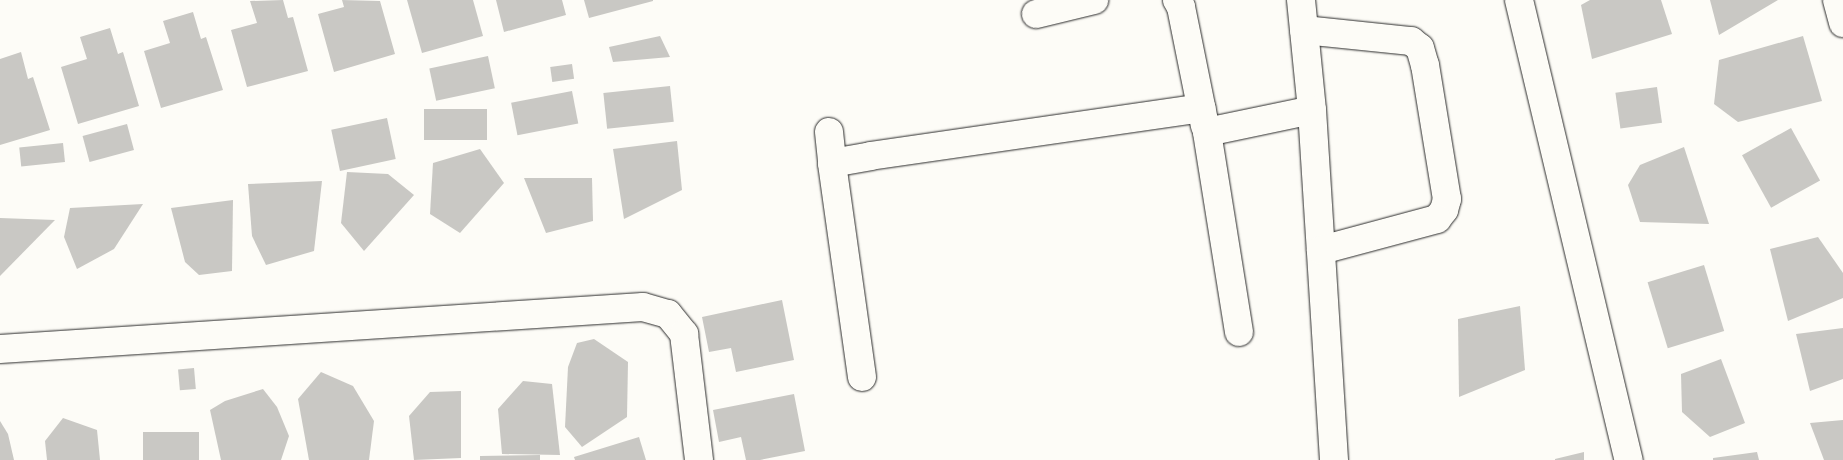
<!DOCTYPE html>
<style>
body{margin:0}
#map{position:relative;width:1843px;height:460px;overflow:hidden;background:#fdfcf7;font-family:"Shantell Sans",sans-serif}
div>[style]{position:absolute}
.building>*{inset:0;background:#c9c8c4;transform-origin:0 0}
.roads{filter:drop-shadow(0 0 1px #2b2b2b) drop-shadow(0 0 1px #2b2b2b)}
.minor>*{height:28px;margin:-14px;padding:0 14px;transform-origin:14px;border-radius:14px;background:#fdfcf7}
span{translate:-50% -50%;white-space:nowrap;text-align:center;line-height:1.15;-webkit-text-stroke:4px #fdfcf7;paint-order:stroke}
</style>
<div id="map">
<div class="building">
<div style="clip-path:polygon(283px 0,288px 18px,293px 17px,308px 71px,247px 87px,231px 30px,257px 23px,250px 1px)"></div>
<div style="clip-path:polygon(342px 0,380px 1px,395px 54px,334px 72px,318px 14px,344px 7px)"></div>
<div style="clip-path:polygon(407px 0,473px 0,483px 36px,422px 53px)"></div>
<div style="clip-path:polygon(496px 0,562px 0,566px 15px,504px 32px)"></div>
<div style="clip-path:polygon(584px 0,653px 0,653px 1px,589px 18px)"></div>
<div style="clip-path:polygon(1590px 0,1661px 0,1672px 34px,1592px 59px,1581px 5px)"></div>
<div style="clip-path:polygon(1710px 0,1778px 0,1719px 35px)"></div>
<div style="clip-path:polygon(193px 12px,201px 39px,206px 37px,223px 90px,161px 108px,144px 51px,170px 43px,163px 21px)"></div>
<div style="clip-path:polygon(110px 28px,118px 54px,123px 52px,139px 106px,78px 124px,61px 67px,87px 59px,80px 37px)"></div>
<div style="clip-path:polygon(660px 36px,670px 57px,613px 62px,609px 47px)"></div>
<div style="clip-path:polygon(1803px 36px,1822px 101px,1738px 122px,1714px 104px,1719px 60px)"></div>
<div style="clip-path:polygon(21px 52px,28px 79px,33px 77px,50px 130px,0 145px,0 59px)"></div>
<div style="left:488px;top:56px;width:33px;height:60px;rotate:78deg"></div>
<div style="left:572px;top:64px;width:15px;height:22px;rotate:82deg"></div>
<div style="left:670px;top:86px;width:36px;height:67px;rotate:84deg"></div>
<div style="left:1657px;top:87px;width:36px;height:42px;rotate:82deg"></div>
<div style="left:572px;top:91px;width:33px;height:62px;rotate:79deg"></div>
<div style="left:487px;top:109px;width:31px;height:63px;rotate:90deg"></div>
<div style="left:387px;top:118px;width:42px;height:57px;rotate:78deg"></div>
<div style="left:127px;top:124px;width:27px;height:46px;rotate:75deg"></div>
<div style="left:1791px;top:128px;width:60px;height:56px;rotate:61deg"></div>
<div style="clip-path:polygon(677px 141px,682px 190px,624px 219px,613px 149px)"></div>
<div style="left:63px;top:143px;width:19px;height:44px;rotate:84deg"></div>
<div style="clip-path:polygon(1684px 147px,1709px 224px,1640px 222px,1628px 185px,1640px 165px)"></div>
<div style="clip-path:polygon(480px 149px,504px 183px,460px 233px,430px 214px,433px 163px)"></div>
<div style="clip-path:polygon(347px 172px,388px 174px,414px 195px,364px 251px,341px 223px)"></div>
<div style="clip-path:polygon(524px 178px,592px 178px,593px 221px,546px 233px)"></div>
<div style="clip-path:polygon(322px 181px,314px 251px,266px 265px,252px 236px,248px 184px)"></div>
<div style="clip-path:polygon(233px 200px,232px 271px,199px 275px,185px 262px,171px 208px)"></div>
<div style="clip-path:polygon(143px 204px,114px 249px,77px 269px,64px 237px,70px 208px)"></div>
<div style="clip-path:polygon(0 218px,55px 220px,0 276px)"></div>
<div style="clip-path:polygon(1818px 237px,1843px 273px,1843px 298px,1788px 321px,1770px 249px)"></div>
<div style="left:1704px;top:265px;width:69px;height:59px;rotate:73deg"></div>
<div style="clip-path:polygon(782px 300px,794px 360px,736px 372px,731px 348px,709px 352px,702px 317px)"></div>
<div style="clip-path:polygon(1520px 306px,1525px 370px,1459px 397px,1458px 319px)"></div>
<div style="clip-path:polygon(1843px 328px,1843px 379px,1810px 391px,1796px 334px)"></div>
<div style="clip-path:polygon(594px 339px,628px 362px,627px 417px,582px 447px,565px 427px,568px 367px,577px 343px)"></div>
<div style="clip-path:polygon(1721px 359px,1745px 423px,1710px 437px,1682px 412px,1681px 374px)"></div>
<div style="left:194px;top:368px;width:21px;height:16px;rotate:85deg"></div>
<div style="clip-path:polygon(321px 372px,353px 386px,374px 421px,369px 460px,309px 460px,298px 399px)"></div>
<div style="clip-path:polygon(523px 381px,552px 384px,560px 455px,502px 454px,498px 409px)"></div>
<div style="clip-path:polygon(263px 389px,277px 407px,289px 436px,281px 460px,221px 460px,210px 410px,225px 401px)"></div>
<div style="clip-path:polygon(461px 391px,461px 458px,414px 460px,409px 416px,430px 392px)"></div>
<div style="clip-path:polygon(794px 394px,805px 451px,760px 460px,746px 460px,741px 437px,719px 442px,713px 410px)"></div>
<div style="clip-path:polygon(63px 418px,97px 430px,100px 460px,47px 460px,45px 441px)"></div>
<div style="clip-path:polygon(1843px 420px,1843px 460px,1824px 460px,1810px 423px)"></div>
<div style="clip-path:polygon(0 421px,8px 434px,14px 460px,0 460px)"></div>
<div style="left:199px;top:432px;width:28px;height:56px;rotate:90deg"></div>
<div style="clip-path:polygon(639px 437px,646px 460px,575px 460px,574px 457px)"></div>
<div style="clip-path:polygon(1584px 452px,1584px 460px,1555px 460px,1555px 459px)"></div>
<div style="clip-path:polygon(1757px 452px,1759px 460px,1713px 460px,1713px 458px)"></div>
<div style="clip-path:polygon(540px 455px,540px 460px,480px 460px,480px 456px)"></div>
</div>
<div class="roads">
<div class="minor">
<div style="left:1177px;top:0;width:8px;rotate:60deg"></div>
<div style="left:1181px;top:7px;width:121px;rotate:78.6deg"></div>
<div style="left:1301px;top:0;width:111px;rotate:84.3deg"></div>
<div style="left:1312px;top:110px;width:351px;rotate:86.4deg"></div>
<div style="left:1519px;top:0;width:473px;rotate:76.6deg"></div>
<div style="left:1837px;top:0;width:24px;rotate:75deg"></div>
<div style="left:1036px;top:14px;width:60px;rotate:-13.6deg"></div>
<div style="left:1304px;top:30px;width:108px;rotate:5.9deg"></div>
<div style="left:1411px;top:41px;width:11px;rotate:38deg"></div>
<div style="left:1420px;top:48px;width:18px;rotate:74deg"></div>
<div style="left:1425px;top:65px;width:136px;rotate:80.7deg"></div>
<div style="left:1447px;top:199px;width:11px;rotate:105deg"></div>
<div style="left:1444px;top:210px;width:11px;rotate:128deg"></div>
<div style="left:1437px;top:219px;width:120px;rotate:165deg"></div>
<div style="left:829px;top:132px;width:31px;rotate:84deg"></div>
<div style="left:1239px;top:332px;width:203px;rotate:-99.1deg"></div>
<div style="left:1207px;top:132px;width:107px;rotate:-11.8deg"></div>
<div style="left:0;top:349px;width:644px;rotate:-3.74deg"></div>
<div style="left:643px;top:307px;width:26px;rotate:16deg"></div>
<div style="left:668px;top:314px;width:26px;rotate:51deg"></div>
<div style="left:684px;top:334px;width:127px;rotate:83.2deg"></div>
<div style="left:862px;top:377px;width:216px;rotate:-98deg"></div>
<div style="left:832px;top:163px;width:39px;rotate:-10deg"></div>
<div style="left:870px;top:156px;width:335px;rotate:-8.2deg"></div>
</div>
</div>
</div>
